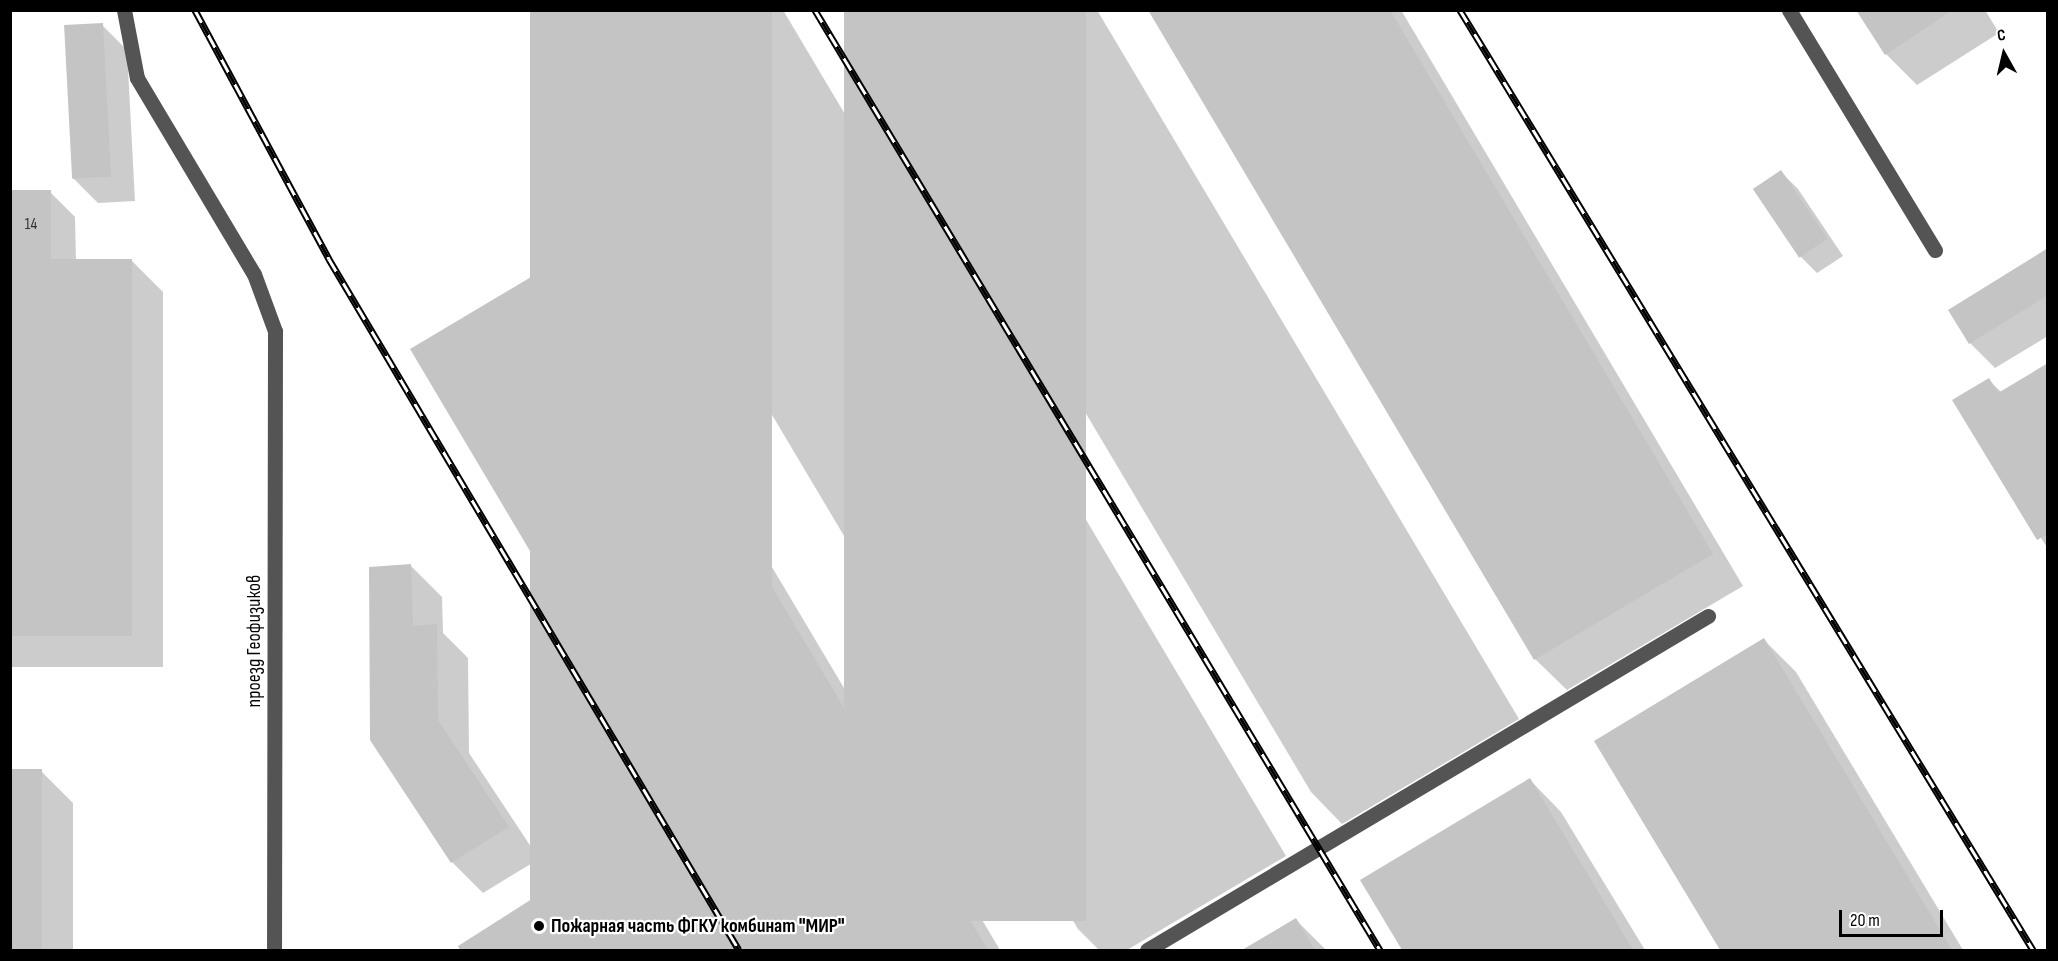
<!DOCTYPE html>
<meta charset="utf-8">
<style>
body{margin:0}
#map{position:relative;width:2058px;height:961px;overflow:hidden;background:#fff;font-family:"Sofia Sans Condensed",sans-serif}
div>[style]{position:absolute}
.shadow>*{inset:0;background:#0003}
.building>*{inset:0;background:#c4c4c4;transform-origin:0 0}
.minor>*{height:15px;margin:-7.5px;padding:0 7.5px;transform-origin:7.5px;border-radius:7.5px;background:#545454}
.rail>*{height:7px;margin-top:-3.5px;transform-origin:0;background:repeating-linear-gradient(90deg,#fff 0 14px,#000 0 28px);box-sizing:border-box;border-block:2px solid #000}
.dots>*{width:16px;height:16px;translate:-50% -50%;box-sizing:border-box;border:3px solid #fff;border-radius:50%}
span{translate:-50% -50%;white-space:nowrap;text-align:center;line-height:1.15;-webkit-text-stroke:4.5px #fff;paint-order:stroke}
.number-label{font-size:16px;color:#313131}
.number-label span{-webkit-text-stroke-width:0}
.street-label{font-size:20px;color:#000}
.poi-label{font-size:20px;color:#000;font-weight:700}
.left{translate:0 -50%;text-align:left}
.frame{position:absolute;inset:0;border:12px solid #000;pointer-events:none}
.north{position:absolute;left:1974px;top:24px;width:60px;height:60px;-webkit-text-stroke:4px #fff;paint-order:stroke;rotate:352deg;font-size:16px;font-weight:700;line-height:24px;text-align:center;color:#000}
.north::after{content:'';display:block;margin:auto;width:21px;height:27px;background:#000;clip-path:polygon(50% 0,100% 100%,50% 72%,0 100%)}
.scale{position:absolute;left:1839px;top:910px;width:104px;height:27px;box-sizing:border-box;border:3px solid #000;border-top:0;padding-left:8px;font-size:18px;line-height:21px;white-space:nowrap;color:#000;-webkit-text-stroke:4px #fff;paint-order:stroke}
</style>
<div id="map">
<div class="shadow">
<div style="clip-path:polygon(531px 10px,783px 10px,1286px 856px,1127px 950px,1099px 950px,1078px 929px)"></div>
<div style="clip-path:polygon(846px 10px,1097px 10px,1519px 719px,1342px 824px,1311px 792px)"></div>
<div style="clip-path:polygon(1149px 10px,1401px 10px,1743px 586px,1567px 690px,1535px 659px)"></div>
<div style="clip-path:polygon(1858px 10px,1985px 10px,1999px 33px,1917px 85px,1886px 54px)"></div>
<div style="clip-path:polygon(102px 25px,127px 50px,135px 201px,98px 203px,73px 178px)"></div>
<div style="clip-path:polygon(1781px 172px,1798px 189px,1843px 256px,1817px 273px,1800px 256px,1755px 189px)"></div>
<div style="clip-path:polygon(10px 192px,50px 192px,75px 217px,76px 261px,131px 260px,163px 292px,163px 667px,10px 667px)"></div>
<div style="clip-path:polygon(2048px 250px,2048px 336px,1995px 368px,1970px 343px,1950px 310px)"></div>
<div style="clip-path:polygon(573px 254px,604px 285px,1000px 950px,769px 950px,412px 350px)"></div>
<div style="clip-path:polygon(2048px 365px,2048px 549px,1954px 401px,1989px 380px,2001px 392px)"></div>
<div style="clip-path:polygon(410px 565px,442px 597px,443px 633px,468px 658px,469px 753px,539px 859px,483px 893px,452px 862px,371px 568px)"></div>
<div style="clip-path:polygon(1764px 640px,1796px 672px,1963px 950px,1722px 950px,1596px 741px)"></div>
<div style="clip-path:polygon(10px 771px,41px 771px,73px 803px,73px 950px,10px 950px)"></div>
<div style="clip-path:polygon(1530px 780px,1561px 812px,1645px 950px,1404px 950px,1362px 881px)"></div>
<div style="clip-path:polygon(583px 891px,614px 923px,632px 950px,462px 950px,460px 947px,545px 892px,559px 906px)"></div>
<div style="clip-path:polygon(1296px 920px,1326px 950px,1245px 950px)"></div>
</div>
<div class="building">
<div style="left:530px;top:10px;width:242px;height:1070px"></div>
<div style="left:844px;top:10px;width:242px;height:911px"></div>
<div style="clip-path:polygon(1148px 10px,1390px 10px,1713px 554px,1534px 660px)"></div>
<div style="clip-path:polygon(1856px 10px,1953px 10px,1885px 55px)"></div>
<div style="left:103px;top:23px;width:154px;height:39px;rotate:87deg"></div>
<div style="left:1781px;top:170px;width:83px;height:34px;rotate:56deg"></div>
<div style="clip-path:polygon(10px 190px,51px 190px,51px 259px,132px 259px,132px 636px,10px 636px)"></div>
<div style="clip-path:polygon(2048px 248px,2048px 295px,1969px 344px,1948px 310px)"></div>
<div style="clip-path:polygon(573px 252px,988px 950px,767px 950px,410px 349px)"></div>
<div style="clip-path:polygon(2048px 363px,2048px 534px,2037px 540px,1952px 400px,1989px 378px,1998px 393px)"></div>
<div style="clip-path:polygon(411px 564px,413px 626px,437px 624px,438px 720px,509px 827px,451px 863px,370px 740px,369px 567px)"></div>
<div style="clip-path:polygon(1764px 638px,1952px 950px,1720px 950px,1594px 741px)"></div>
<div style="left:42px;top:769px;width:181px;height:32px;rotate:90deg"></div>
<div style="clip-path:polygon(1530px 778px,1633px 950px,1402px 950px,1360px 880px)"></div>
<div style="clip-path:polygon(583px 889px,601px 918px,574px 935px,584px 950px,460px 950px,458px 946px,546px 890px,556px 906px)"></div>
<div style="clip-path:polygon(1296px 918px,1315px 950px,1242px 950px)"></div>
</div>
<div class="minor">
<div style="left:124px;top:10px;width:69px;rotate:79.2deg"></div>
<div style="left:137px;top:78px;width:228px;rotate:59.2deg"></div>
<div style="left:254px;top:274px;width:61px;rotate:69.8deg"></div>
<div style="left:275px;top:331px;width:619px;rotate:90.09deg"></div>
<div style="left:1789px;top:10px;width:281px;rotate:58.7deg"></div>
<div style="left:1147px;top:950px;width:653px;rotate:-30.77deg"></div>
</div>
<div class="rail">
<div style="left:195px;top:10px;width:283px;rotate:61.7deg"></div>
<div style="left:329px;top:259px;width:803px;rotate:59.32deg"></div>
<div style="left:815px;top:10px;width:1097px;rotate:58.99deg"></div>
<div style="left:1460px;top:10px;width:1101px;rotate:58.63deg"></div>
</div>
<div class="dots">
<div style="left:539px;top:926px;background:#000"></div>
</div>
<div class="number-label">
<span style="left:31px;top:225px">14</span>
</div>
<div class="street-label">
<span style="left:254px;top:641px;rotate:-90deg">проезд Геофизиков</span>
</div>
<div class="poi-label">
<span class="left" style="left:551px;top:926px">Пожарная часть ФГКУ комбинат "МИР"</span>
</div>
<div class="frame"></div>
<div class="north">С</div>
<div class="scale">20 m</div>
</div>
